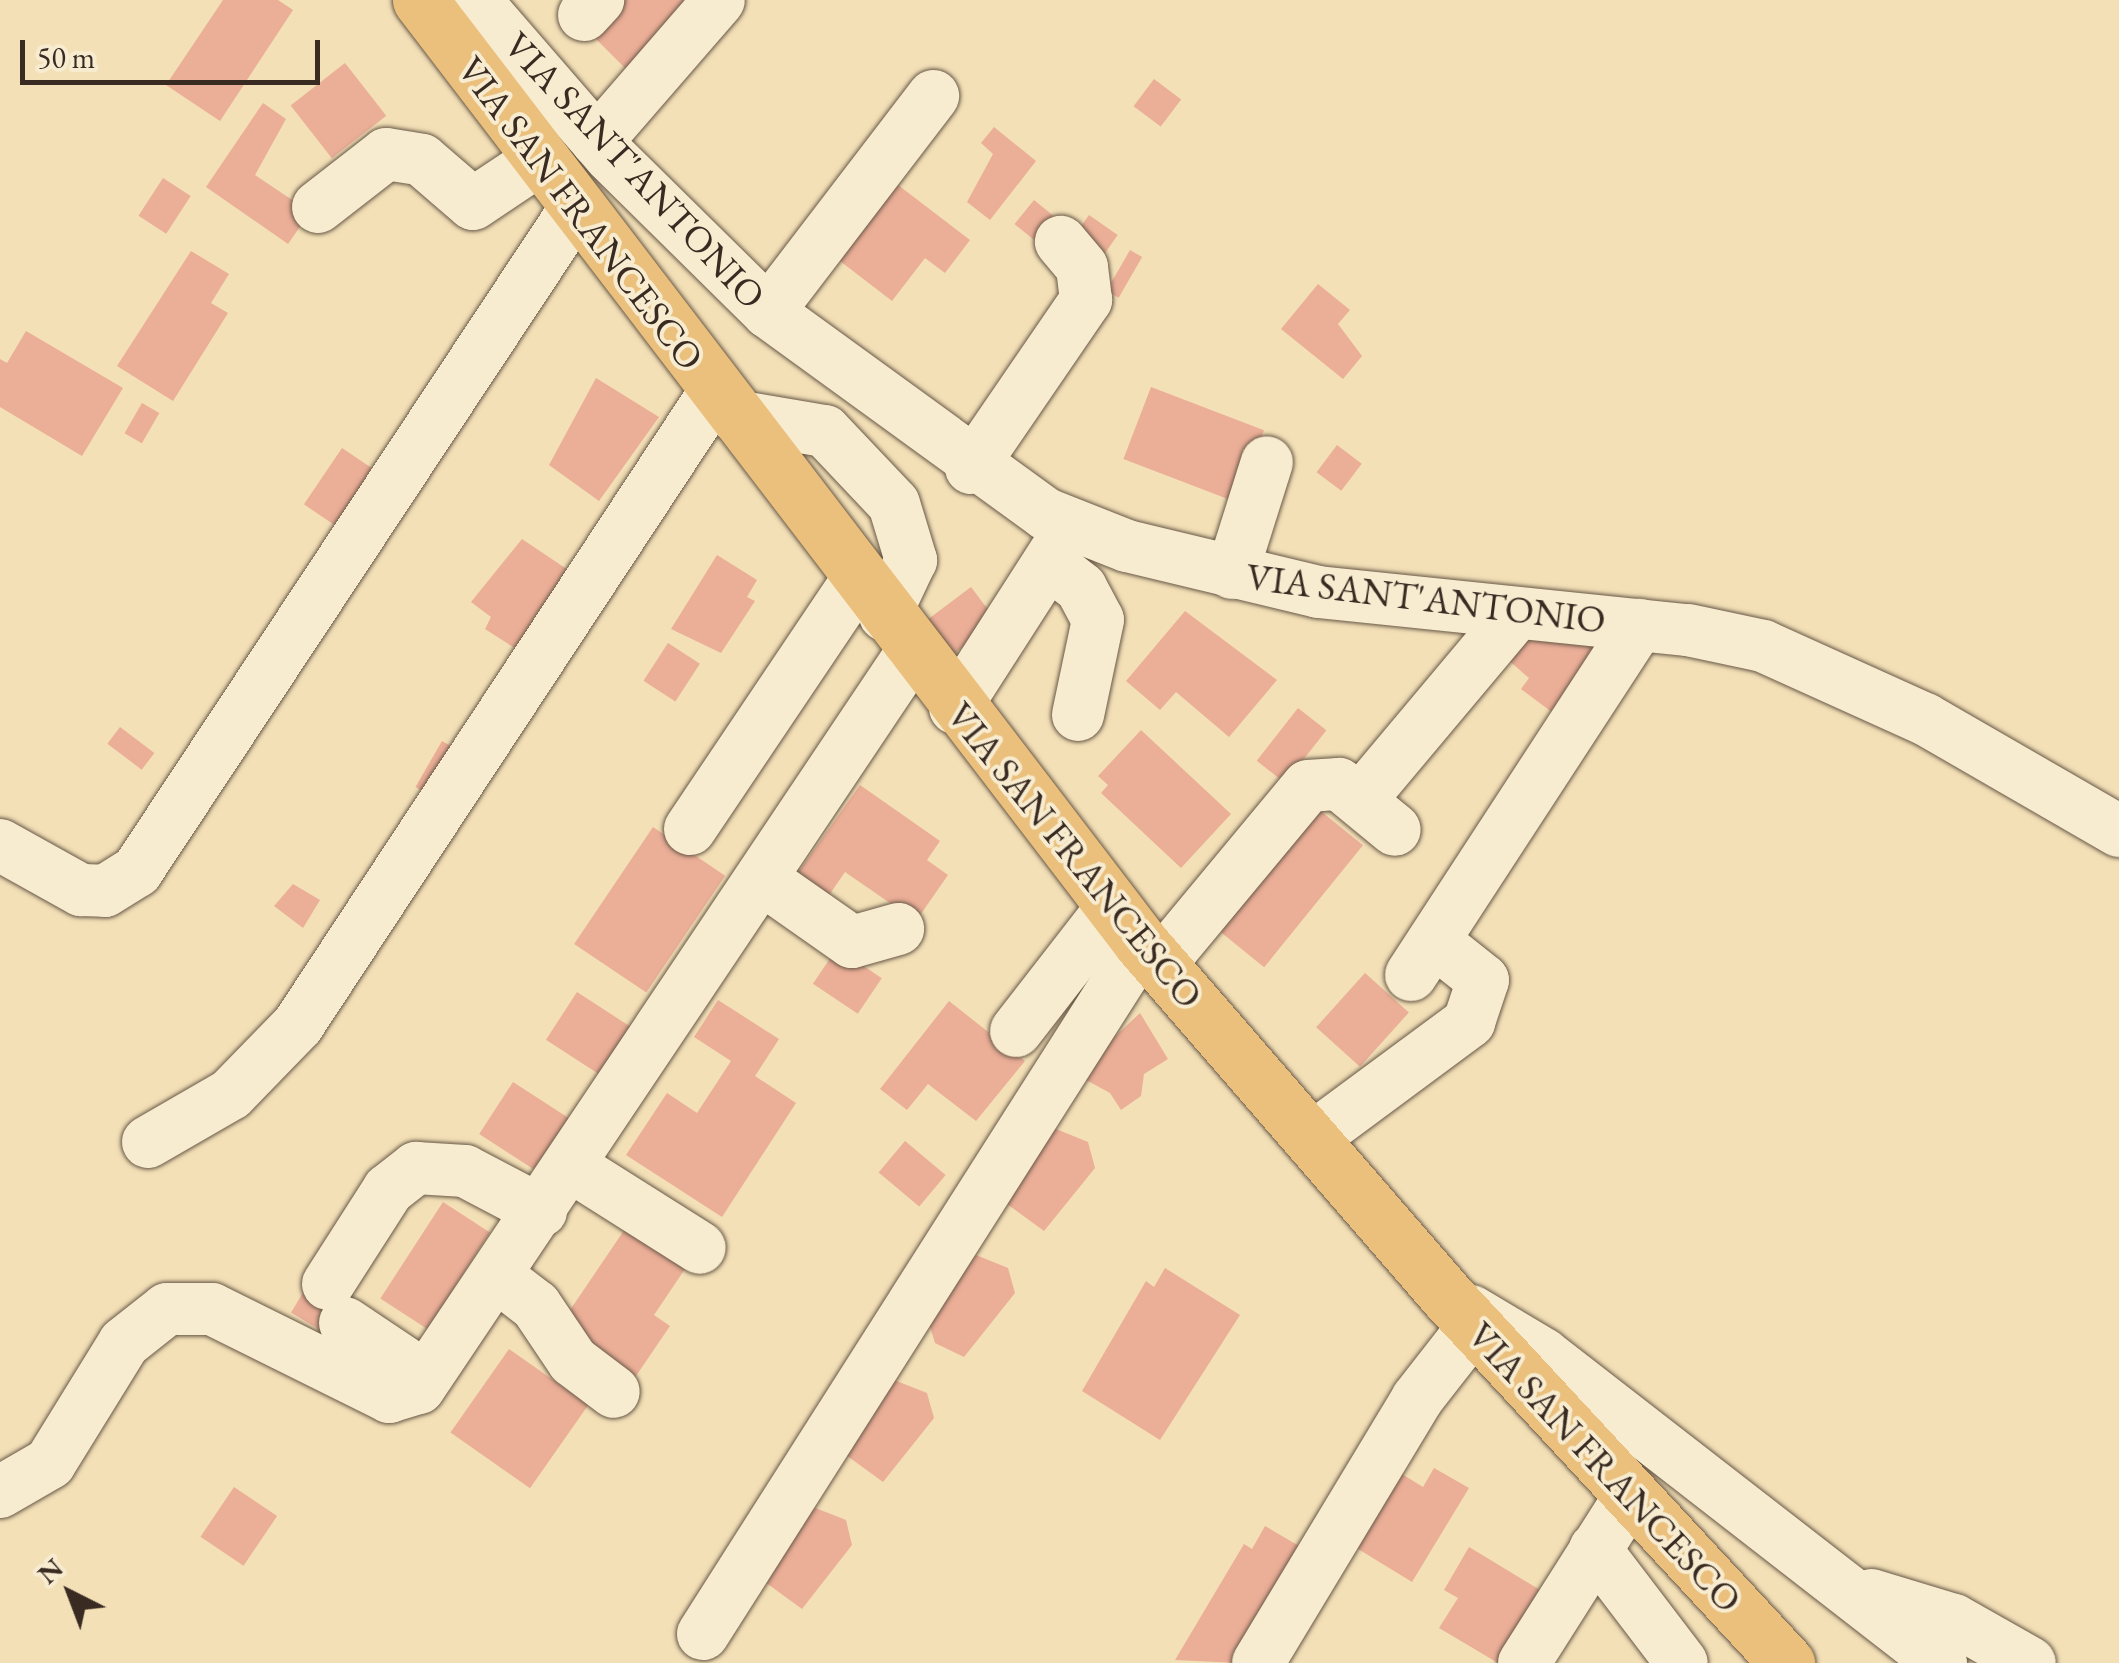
<!DOCTYPE html>
<style>
body{margin:0}
#map{position:relative;width:2119px;height:1663px;overflow:hidden;background:#f3e0b7;font-family:"EB Garamond",serif}
div>[style]{position:absolute}
.building>*{inset:0;background:#ebae97;transform-origin:0 0}
.roads{filter:drop-shadow(0 0 2px #685847) drop-shadow(0 0 2px #685847)}
.minor>*{height:52px;margin:-26px;padding:0 26px;transform-origin:26px;border-radius:26px;background:#f7ebd0}
.major>*{height:55px;margin:-27.5px;padding:0 27.5px;transform-origin:27.5px;border-radius:27.5px;background:#eac07c}
span{translate:-50% -50%;white-space:nowrap;text-align:center;line-height:1.15;-webkit-text-stroke:8px #f7ebd0;paint-order:stroke}
.street-label{font-size:38px;color:#392b22}
.north{position:absolute;left:20px;top:1543px;width:100px;height:100px;-webkit-text-stroke:8px #f7ebd0;paint-order:stroke;rotate:318deg;font-size:28px;font-weight:700;line-height:40px;text-align:center;color:#392b22}
.north::after{content:'';display:block;margin:auto;width:35px;height:45px;background:#392b22;clip-path:polygon(50% 0,100% 100%,50% 72%,0 100%)}
.scale{position:absolute;left:20px;top:40px;width:300px;height:45px;box-sizing:border-box;border:5px solid #392b22;border-top:0;padding-left:12px;font-size:30px;line-height:35px;white-space:nowrap;color:#392b22;-webkit-text-stroke:8px #f7ebd0;paint-order:stroke}
</style>
<div id="map">
<div class="building">
<div style="clip-path:polygon(223px 0,278px 0,293px 10px,220px 121px,166px 85px)"></div>
<div style="clip-path:polygon(619px 0,698px 0,627px 70px,588px 31px)"></div>
<div style="left:345px;top:63px;width:67px;height:69px;rotate:52deg"></div>
<div style="left:1154px;top:79px;width:34px;height:34px;rotate:37deg"></div>
<div style="clip-path:polygon(263px 103px,286px 119px,255px 175px,310px 212px,288px 244px,206px 187px)"></div>
<div style="clip-path:polygon(994px 127px,1036px 161px,990px 220px,967px 202px,993px 154px,981px 143px)"></div>
<div style="clip-path:polygon(885px 175px,970px 240px,945px 273px,925px 258px,892px 301px,827px 251px)"></div>
<div style="left:163px;top:178px;width:33px;height:45px;rotate:33deg"></div>
<div style="left:1034px;top:200px;width:32px;height:31px;rotate:39deg"></div>
<div style="left:1089px;top:215px;width:35px;height:34px;rotate:35deg"></div>
<div style="left:1130px;top:250px;width:14px;height:47px;rotate:30deg"></div>
<div style="clip-path:polygon(191px 251px,229px 274px,211px 303px,228px 313px,173px 401px,117px 366px)"></div>
<div style="clip-path:polygon(1318px 284px,1350px 310px,1338px 324px,1362px 356px,1343px 379px,1281px 329px)"></div>
<div style="clip-path:polygon(26px 331px,123px 388px,82px 456px,0 407px,0 359px,7px 363px)"></div>
<div style="clip-path:polygon(596px 378px,659px 417px,599px 501px,549px 465px)"></div>
<div style="left:1151px;top:387px;width:121px;height:77px;rotate:21deg"></div>
<div style="left:142px;top:403px;width:20px;height:35px;rotate:30deg"></div>
<div style="left:1337px;top:445px;width:31px;height:34px;rotate:37deg"></div>
<div style="left:342px;top:448px;width:55px;height:68px;rotate:34deg"></div>
<div style="clip-path:polygon(522px 539px,583px 580px,530px 658px,485px 629px,491px 617px,471px 602px)"></div>
<div style="clip-path:polygon(717px 555px,757px 580px,747px 597px,755px 601px,721px 653px,671px 629px)"></div>
<div style="left:971px;top:587px;width:43px;height:65px;rotate:53deg"></div>
<div style="clip-path:polygon(1185px 611px,1277px 680px,1229px 737px,1176px 692px,1160px 710px,1126px 681px)"></div>
<div style="clip-path:polygon(1527px 631px,1567px 631px,1604px 650px,1553px 713px,1521px 689px,1529px 678px,1506px 658px)"></div>
<div style="left:668px;top:643px;width:38px;height:45px;rotate:33deg"></div>
<div style="left:1298px;top:708px;width:36px;height:67px;rotate:38deg"></div>
<div style="left:120px;top:727px;width:43px;height:21px;rotate:37deg"></div>
<div style="clip-path:polygon(1141px 730px,1231px 814px,1181px 868px,1101px 793px,1108px 785px,1098px 776px)"></div>
<div style="left:442px;top:741px;width:30px;height:53px;rotate:30deg"></div>
<div style="clip-path:polygon(860px 785px,940px 841px,927px 860px,948px 875px,916px 921px,845px 872px,823px 904px,791px 882px)"></div>
<div style="left:1307px;top:800px;width:72px;height:157px;rotate:39deg"></div>
<div style="left:653px;top:827px;width:87px;height:141px;rotate:34deg"></div>
<div style="clip-path:polygon(293px 884px,320px 900px,303px 928px,274px 906px)"></div>
<div style="left:837px;top:948px;width:54px;height:43px;rotate:34deg"></div>
<div style="left:1365px;top:973px;width:59px;height:73px;rotate:42deg"></div>
<div style="left:577px;top:992px;width:67px;height:57px;rotate:33deg"></div>
<div style="clip-path:polygon(718px 1000px,779px 1039px,755px 1076px,796px 1103px,722px 1217px,626px 1155px,667px 1093px,697px 1113px,731px 1061px,694px 1037px)"></div>
<div style="clip-path:polygon(949px 1001px,1025px 1061px,976px 1121px,928px 1084px,907px 1110px,880px 1089px)"></div>
<div style="clip-path:polygon(1140px 1013px,1168px 1059px,1144px 1074px,1141px 1096px,1121px 1110px,1110px 1093px,1075px 1074px)"></div>
<div style="left:513px;top:1082px;width:70px;height:62px;rotate:33deg"></div>
<div style="clip-path:polygon(1056px 1129px,1088px 1142px,1095px 1168px,1044px 1231px,1007px 1204px,1043px 1135px)"></div>
<div style="left:905px;top:1141px;width:53px;height:41px;rotate:40deg"></div>
<div style="left:443px;top:1202px;width:56px;height:115px;rotate:33deg"></div>
<div style="clip-path:polygon(631px 1220px,691px 1260px,654px 1315px,670px 1326px,636px 1376px,560px 1325px)"></div>
<div style="clip-path:polygon(976px 1255px,1008px 1268px,1015px 1293px,964px 1357px,935px 1343px,927px 1317px)"></div>
<div style="clip-path:polygon(1165px 1268px,1240px 1315px,1160px 1440px,1082px 1391px,1146px 1281px,1154px 1287px)"></div>
<div style="left:307px;top:1286px;width:37px;height:31px;rotate:31deg"></div>
<div style="left:509px;top:1349px;width:97px;height:102px;rotate:35deg"></div>
<div style="clip-path:polygon(894px 1380px,927px 1393px,934px 1418px,883px 1482px,846px 1455px)"></div>
<div style="clip-path:polygon(1434px 1468px,1469px 1488px,1412px 1582px,1350px 1544px,1394px 1469px,1423px 1487px)"></div>
<div style="left:234px;top:1487px;width:52px;height:60px;rotate:34deg"></div>
<div style="clip-path:polygon(813px 1507px,846px 1520px,852px 1545px,802px 1609px,765px 1582px)"></div>
<div style="clip-path:polygon(1265px 1526px,1306px 1550px,1238px 1663px,1175px 1660px,1244px 1544px,1252px 1549px)"></div>
<div style="clip-path:polygon(1469px 1547px,1545px 1593px,1498px 1663px,1439px 1628px,1458px 1598px,1444px 1590px)"></div>
</div>
<div class="roads">
<div class="minor">
<div style="left:475px;top:0;width:206px;rotate:49.1deg"></div>
<div style="left:610px;top:156px;width:222px;rotate:44.6deg"></div>
<div style="left:768px;top:312px;width:344px;rotate:36deg"></div>
<div style="left:1046px;top:514px;width:87px;rotate:21.6deg"></div>
<div style="left:1127px;top:546px;width:196px;rotate:13.5deg"></div>
<div style="left:1318px;top:592px;width:372px;rotate:5.9deg"></div>
<div style="left:1688px;top:630px;width:77px;rotate:12deg"></div>
<div style="left:1763px;top:646px;width:178px;rotate:24.3deg"></div>
<div style="left:1925px;top:719px;width:224px;rotate:30deg"></div>
<div style="left:584px;top:15px;width:21px;rotate:-47deg"></div>
<div style="left:597px;top:141px;width:186px;rotate:-49.1deg"></div>
<div style="left:318px;top:207px;width:86px;rotate:-37.9deg"></div>
<div style="left:386px;top:154px;width:36px;rotate:9deg"></div>
<div style="left:422px;top:160px;width:67px;rotate:40.8deg"></div>
<div style="left:473px;top:204px;width:79px;rotate:-33.7deg"></div>
<div style="left:768px;top:312px;width:272px;rotate:-52.6deg"></div>
<div style="left:735px;top:416px;width:91px;rotate:9.5deg"></div>
<div style="left:825px;top:431px;width:100px;rotate:46.6deg"></div>
<div style="left:894px;top:504px;width:59px;rotate:73.1deg"></div>
<div style="left:911px;top:560px;width:61px;rotate:115.3deg"></div>
<div style="left:971px;top:468px;width:204px;rotate:-55.6deg"></div>
<div style="left:1086px;top:300px;width:33px;rotate:-97deg"></div>
<div style="left:1082px;top:267px;width:33px;rotate:-130deg"></div>
<div style="left:1049px;top:563px;width:41px;rotate:38deg"></div>
<div style="left:1081px;top:588px;width:36px;rotate:62deg"></div>
<div style="left:1098px;top:620px;width:97px;rotate:101.9deg"></div>
<div style="left:1232px;top:573px;width:116px;rotate:-72.5deg"></div>
<div style="left:955px;top:708px;width:215px;rotate:-57.3deg"></div>
<div style="left:1360px;top:800px;width:241px;rotate:-50deg"></div>
<div style="left:690px;top:829px;width:301px;rotate:-56.1deg"></div>
<div style="left:0;top:845px;width:93px;rotate:29.1deg"></div>
<div style="left:81px;top:890px;width:24px;rotate:2deg"></div>
<div style="left:105px;top:891px;width:38px;rotate:-32deg"></div>
<div style="left:137px;top:871px;width:794px;rotate:-56.51deg"></div>
<div style="left:762px;top:879px;width:110px;rotate:35deg"></div>
<div style="left:852px;top:942px;width:48px;rotate:-15.8deg"></div>
<div style="left:1160px;top:964px;width:231px;rotate:-50.3deg"></div>
<div style="left:1308px;top:786px;width:31px;rotate:-4deg"></div>
<div style="left:1339px;top:784px;width:72px;rotate:39.4deg"></div>
<div style="left:1411px;top:975px;width:418px;rotate:-56.9deg"></div>
<div style="left:1016px;top:1031px;width:158px;rotate:-52.2deg"></div>
<div style="left:1311px;top:1139px;width:197px;rotate:-36.5deg"></div>
<div style="left:1469px;top:1022px;width:44px;rotate:-71.6deg"></div>
<div style="left:1483px;top:980px;width:63px;rotate:-141.5deg"></div>
<div style="left:148px;top:1142px;width:96px;rotate:-30deg"></div>
<div style="left:231px;top:1094px;width:96px;rotate:-45.8deg"></div>
<div style="left:298px;top:1025px;width:760px;rotate:-56.64deg"></div>
<div style="left:572px;top:1167px;width:151px;rotate:32.3deg"></div>
<div style="left:497px;top:1276px;width:49px;rotate:37.6deg"></div>
<div style="left:536px;top:1306px;width:66px;rotate:56.1deg"></div>
<div style="left:573px;top:1361px;width:51px;rotate:37.1deg"></div>
<div style="left:328px;top:1284px;width:112px;rotate:-57.4deg"></div>
<div style="left:388px;top:1190px;width:36px;rotate:-38deg"></div>
<div style="left:416px;top:1168px;width:49px;rotate:3.5deg"></div>
<div style="left:465px;top:1171px;width:86px;rotate:27.8deg"></div>
<div style="left:1471px;top:1311px;width:84px;rotate:30.8deg"></div>
<div style="left:1543px;top:1354px;width:504px;rotate:37.83deg"></div>
<div style="left:345px;top:1323px;width:97px;rotate:33.7deg"></div>
<div style="left:0;top:1492px;width:58px;rotate:-30.1deg"></div>
<div style="left:50px;top:1463px;width:141px;rotate:-58.3deg"></div>
<div style="left:124px;top:1343px;width:55px;rotate:-38.3deg"></div>
<div style="left:167px;top:1309px;width:45px"></div>
<div style="left:212px;top:1309px;width:198px;rotate:26.4deg"></div>
<div style="left:389px;top:1397px;width:31px;rotate:-17deg"></div>
<div style="left:419px;top:1388px;width:886px;rotate:-56.18deg"></div>
<div style="left:1595px;top:1549px;width:143px;rotate:52.7deg"></div>
<div style="left:1871px;top:1595px;width:87px;rotate:16.8deg"></div>
<div style="left:1954px;top:1620px;width:87px;rotate:29.5deg"></div>
<div style="left:703px;top:1634px;width:818px;rotate:-57.53deg"></div>
<div style="left:1258px;top:1663px;width:308px;rotate:-58.9deg"></div>
<div style="left:1417px;top:1399px;width:93px;rotate:-52deg"></div>
<div style="left:1524px;top:1663px;width:198px;rotate:-57.6deg"></div>
</div>
<div class="major">
<div style="left:420px;top:0;width:1188px;rotate:52.59deg"></div>
<div style="left:1142px;top:944px;width:464px;rotate:49.1deg"></div>
<div style="left:1446px;top:1295px;width:502px;rotate:47.18deg"></div>
</div>
</div>
<div class="street-label">
<span style="left:635px;top:170px;rotate:47deg">VIA SANT'ANTONIO</span>
<span style="left:581px;top:213px;rotate:53deg">VIA SAN FRANCESCO</span>
<span style="left:1426px;top:598px;rotate:7deg">VIA SANT'ANTONIO</span>
<span style="left:1075px;top:855px;rotate:51deg">VIA SAN FRANCESCO</span>
<span style="left:1605px;top:1467px;rotate:47deg">VIA SAN FRANCESCO</span>
</div>
<div class="north">N</div>
<div class="scale">50 m</div>
</div>
